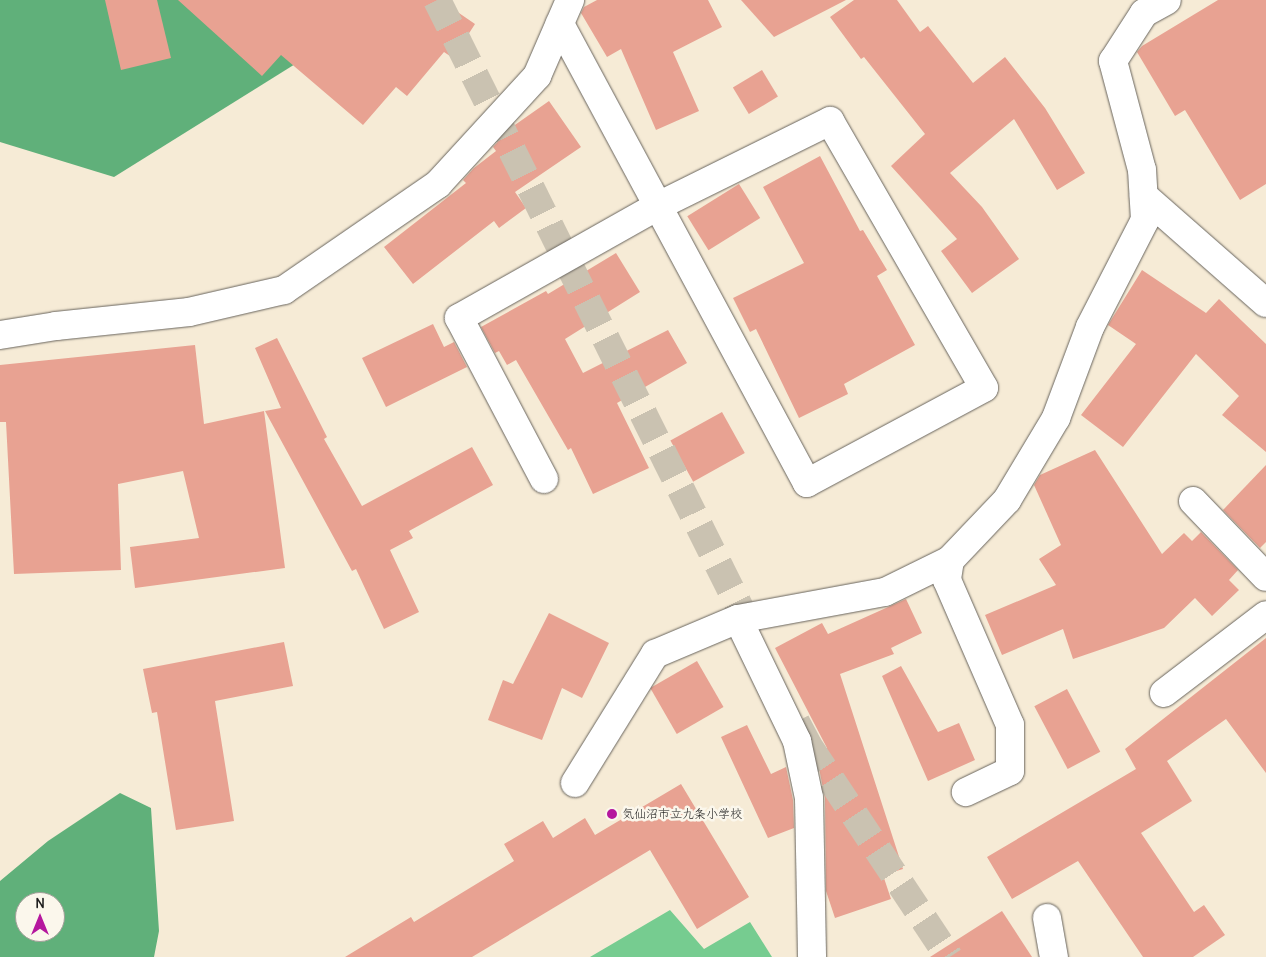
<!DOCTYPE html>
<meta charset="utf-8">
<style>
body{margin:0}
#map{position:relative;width:1266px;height:957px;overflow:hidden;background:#f6ebd6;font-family:Delius,"Klee One",sans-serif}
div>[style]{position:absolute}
.green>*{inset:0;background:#76cc90}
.forest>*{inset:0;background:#60b07a}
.building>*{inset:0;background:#e8a292;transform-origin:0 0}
.highway-tunnel>*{height:28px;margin-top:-14px;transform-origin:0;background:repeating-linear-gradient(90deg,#cac2b1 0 28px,transparent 0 42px)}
.roads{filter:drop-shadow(0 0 1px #68645d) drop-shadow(0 0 1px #68645d)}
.street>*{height:28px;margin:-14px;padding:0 14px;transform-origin:14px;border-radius:14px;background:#fff}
.dots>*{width:14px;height:14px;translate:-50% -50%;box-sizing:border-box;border:2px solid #fbf7ec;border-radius:50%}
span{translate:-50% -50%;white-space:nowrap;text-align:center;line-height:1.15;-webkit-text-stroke:5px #fbf7ec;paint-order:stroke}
.poi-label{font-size:12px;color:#1c1c1c}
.left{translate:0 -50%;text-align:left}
.north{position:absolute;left:15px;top:892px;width:50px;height:50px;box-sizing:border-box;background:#fbf7ec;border:1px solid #a29f99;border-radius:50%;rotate:0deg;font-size:14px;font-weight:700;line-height:20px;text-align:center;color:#1c1c1c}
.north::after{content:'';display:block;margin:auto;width:18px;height:22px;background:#b5179e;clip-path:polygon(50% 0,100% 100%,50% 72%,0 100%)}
</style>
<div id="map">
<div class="green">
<div style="clip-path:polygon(670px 910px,704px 949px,750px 922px,772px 957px,590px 957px)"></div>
</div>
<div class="forest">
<div style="clip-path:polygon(0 0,388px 0,364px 21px,114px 177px,0 142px)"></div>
<div style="clip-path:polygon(evenodd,120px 793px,151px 808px,159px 931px,154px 957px,0 957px,0 881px,48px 841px,120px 793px,25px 902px,55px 902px,55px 932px,25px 932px,25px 902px)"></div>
</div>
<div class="building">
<div style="clip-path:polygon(105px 0,157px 0,171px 58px,121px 70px)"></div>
<div style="clip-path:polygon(178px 0,440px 0,475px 24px,453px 58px,444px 52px,407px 96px,396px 87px,363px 125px,281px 55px,262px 76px)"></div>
<div style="clip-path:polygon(597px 0,708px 0,722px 27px,673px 52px,699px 111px,656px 130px,621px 49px,607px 57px,581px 13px,584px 7px)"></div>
<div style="clip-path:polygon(741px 0,846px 0,774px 37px)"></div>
<div style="clip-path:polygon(854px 0,897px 0,920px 32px,928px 26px,973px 83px,1005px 57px,1045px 108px,1085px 173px,1057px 190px,1014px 119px,950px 173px,982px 207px,1019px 259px,972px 293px,941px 251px,957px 239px,891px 166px,925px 134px,864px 57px,861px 59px,830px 17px)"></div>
<div style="clip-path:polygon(1218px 0,1266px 0,1266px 184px,1240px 200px,1185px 110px,1175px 116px,1137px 52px,1142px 46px)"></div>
<div style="left:762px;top:70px;width:31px;height:34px;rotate:59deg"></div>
<div style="clip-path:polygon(549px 101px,581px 147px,515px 192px,526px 208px,499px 228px,494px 221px,413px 284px,384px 247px,466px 183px,463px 180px,474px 168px,496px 151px,493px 147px,512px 127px)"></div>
<div style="clip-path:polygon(820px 156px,860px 231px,863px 230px,887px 270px,877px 276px,915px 345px,844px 384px,848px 394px,799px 418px,756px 329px,750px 332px,733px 298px,804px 263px,763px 187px)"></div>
<div style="left:739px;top:184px;width:40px;height:61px;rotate:58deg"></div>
<div style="clip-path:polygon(616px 253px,640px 292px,565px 339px,583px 373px,668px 330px,687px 363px,617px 403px,649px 468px,593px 494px,571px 448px,568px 450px,516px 360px,507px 365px,499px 351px,495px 353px,481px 327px,546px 291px,548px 294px)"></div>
<div style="clip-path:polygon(1142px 270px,1206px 313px,1219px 299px,1266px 344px,1266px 452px,1222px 415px,1239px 396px,1196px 354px,1123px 447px,1081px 415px,1136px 344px,1108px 325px)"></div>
<div style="clip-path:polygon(433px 324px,444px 347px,454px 342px,467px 367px,386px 407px,362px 358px)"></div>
<div style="clip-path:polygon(277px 338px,327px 437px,324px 439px,362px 506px,472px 447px,493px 485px,409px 531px,413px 538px,390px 550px,419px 612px,384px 629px,356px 569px,352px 571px,265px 411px,281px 408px,255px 348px)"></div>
<div style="clip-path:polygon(195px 345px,204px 424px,264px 411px,285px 568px,135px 588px,130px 547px,199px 538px,183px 471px,118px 484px,121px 570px,14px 574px,6px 422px,0 422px,0 365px)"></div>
<div style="left:722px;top:412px;width:47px;height:59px;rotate:61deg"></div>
<div style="clip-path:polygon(1095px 450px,1162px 554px,1184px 533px,1192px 541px,1201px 532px,1238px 570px,1229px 580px,1239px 590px,1212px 616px,1195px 598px,1164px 628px,1073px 659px,1063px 629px,1002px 655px,985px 615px,1056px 585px,1039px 559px,1061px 545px,1034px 485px,1040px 475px)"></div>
<div style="clip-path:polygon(1266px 465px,1266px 542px,1260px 548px,1223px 510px)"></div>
<div style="clip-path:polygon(906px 599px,922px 633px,891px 648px,894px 654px,840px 674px,903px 869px,883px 875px,891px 899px,835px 918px,826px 891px,825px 798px,816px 753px,827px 748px,775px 648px,822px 623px,828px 634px)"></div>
<div style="clip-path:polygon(549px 613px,609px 643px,582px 698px,562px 688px,542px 740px,488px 720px,503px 680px,513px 684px)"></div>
<div style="clip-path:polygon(1266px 638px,1266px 773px,1226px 719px,1167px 761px,1192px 801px,1141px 833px,1194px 912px,1204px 905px,1225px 935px,1193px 957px,1143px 957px,1078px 861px,1012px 899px,987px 857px,1136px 769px,1125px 749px)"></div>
<div style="clip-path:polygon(284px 642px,293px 686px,215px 701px,234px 821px,176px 830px,157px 712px,152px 713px,143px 669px)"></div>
<div style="left:697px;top:661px;width:53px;height:54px;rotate:60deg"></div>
<div style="clip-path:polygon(901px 666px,938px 732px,959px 723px,975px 760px,928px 781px,882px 676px)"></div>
<div style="left:1067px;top:689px;width:71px;height:37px;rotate:62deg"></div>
<div style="clip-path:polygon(747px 725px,771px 774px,786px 767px,793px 800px,794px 828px,768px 838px,721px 737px)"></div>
<div style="clip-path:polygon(681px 784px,749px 897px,697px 929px,650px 850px,472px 957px,345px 957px,411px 917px,414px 922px,514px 861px,504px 844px,543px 821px,553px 838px,585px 818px,595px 835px)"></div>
<div style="clip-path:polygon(1002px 911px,1032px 957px,930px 957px)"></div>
</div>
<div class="highway-tunnel">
<div style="left:437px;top:0;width:713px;rotate:63.51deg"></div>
<div style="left:796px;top:722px;width:26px;rotate:62deg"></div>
<div style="left:808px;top:745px;width:255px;rotate:56.4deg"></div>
</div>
<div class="roads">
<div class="street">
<div style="left:1144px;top:196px;width:162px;rotate:41.3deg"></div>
<div style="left:0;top:335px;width:57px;rotate:-9.1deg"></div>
<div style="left:56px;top:326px;width:134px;rotate:-6deg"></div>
<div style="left:189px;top:312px;width:98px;rotate:-13deg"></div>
<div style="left:284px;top:290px;width:187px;rotate:-34.5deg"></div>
<div style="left:438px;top:184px;width:147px;rotate:-47.5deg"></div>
<div style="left:537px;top:76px;width:83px;rotate:-66.5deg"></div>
<div style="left:544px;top:479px;width:182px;rotate:-117.8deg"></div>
<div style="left:459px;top:318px;width:228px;rotate:-29.4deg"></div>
<div style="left:658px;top:206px;width:192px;rotate:-26.3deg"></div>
<div style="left:830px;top:121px;width:308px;rotate:60deg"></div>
<div style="left:984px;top:388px;width:201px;rotate:151.8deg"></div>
<div style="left:807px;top:483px;width:315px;rotate:-118.3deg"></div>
<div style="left:658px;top:206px;width:207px;rotate:-118.3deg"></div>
<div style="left:1193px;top:501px;width:105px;rotate:46.2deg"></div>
<div style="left:950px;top:560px;width:20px;rotate:99deg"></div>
<div style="left:947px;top:580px;width:158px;rotate:66.5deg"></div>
<div style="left:1010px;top:725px;width:46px;rotate:90deg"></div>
<div style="left:1010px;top:771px;width:49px;rotate:154.5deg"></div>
<div style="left:738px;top:619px;width:149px;rotate:-10.4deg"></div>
<div style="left:885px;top:592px;width:72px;rotate:-26.2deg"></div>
<div style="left:950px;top:560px;width:83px;rotate:-46.5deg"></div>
<div style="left:1007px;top:500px;width:96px;rotate:-59.1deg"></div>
<div style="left:1056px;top:418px;width:97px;rotate:-69.5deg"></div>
<div style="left:1090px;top:327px;width:120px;rotate:-62.8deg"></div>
<div style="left:1145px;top:220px;width:50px;rotate:-93.4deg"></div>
<div style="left:1142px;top:170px;width:113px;rotate:-104.9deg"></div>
<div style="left:1113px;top:61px;width:57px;rotate:-57.1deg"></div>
<div style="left:1144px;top:13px;width:26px;rotate:-29deg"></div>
<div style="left:1164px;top:693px;width:128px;rotate:-37.4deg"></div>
<div style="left:575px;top:783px;width:152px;rotate:-58.2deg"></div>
<div style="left:655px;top:654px;width:90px;rotate:-22.9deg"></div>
<div style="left:738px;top:619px;width:136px;rotate:64.2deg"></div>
<div style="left:797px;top:741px;width:58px;rotate:78.1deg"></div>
<div style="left:809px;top:798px;width:159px;rotate:88.9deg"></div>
<div style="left:1047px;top:918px;width:40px;rotate:80deg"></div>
</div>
</div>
<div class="dots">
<div style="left:612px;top:814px;background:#b5179e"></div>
</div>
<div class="poi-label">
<span class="left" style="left:622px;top:814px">気仙沼市立九条小学校</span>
</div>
<div class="north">N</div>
</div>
